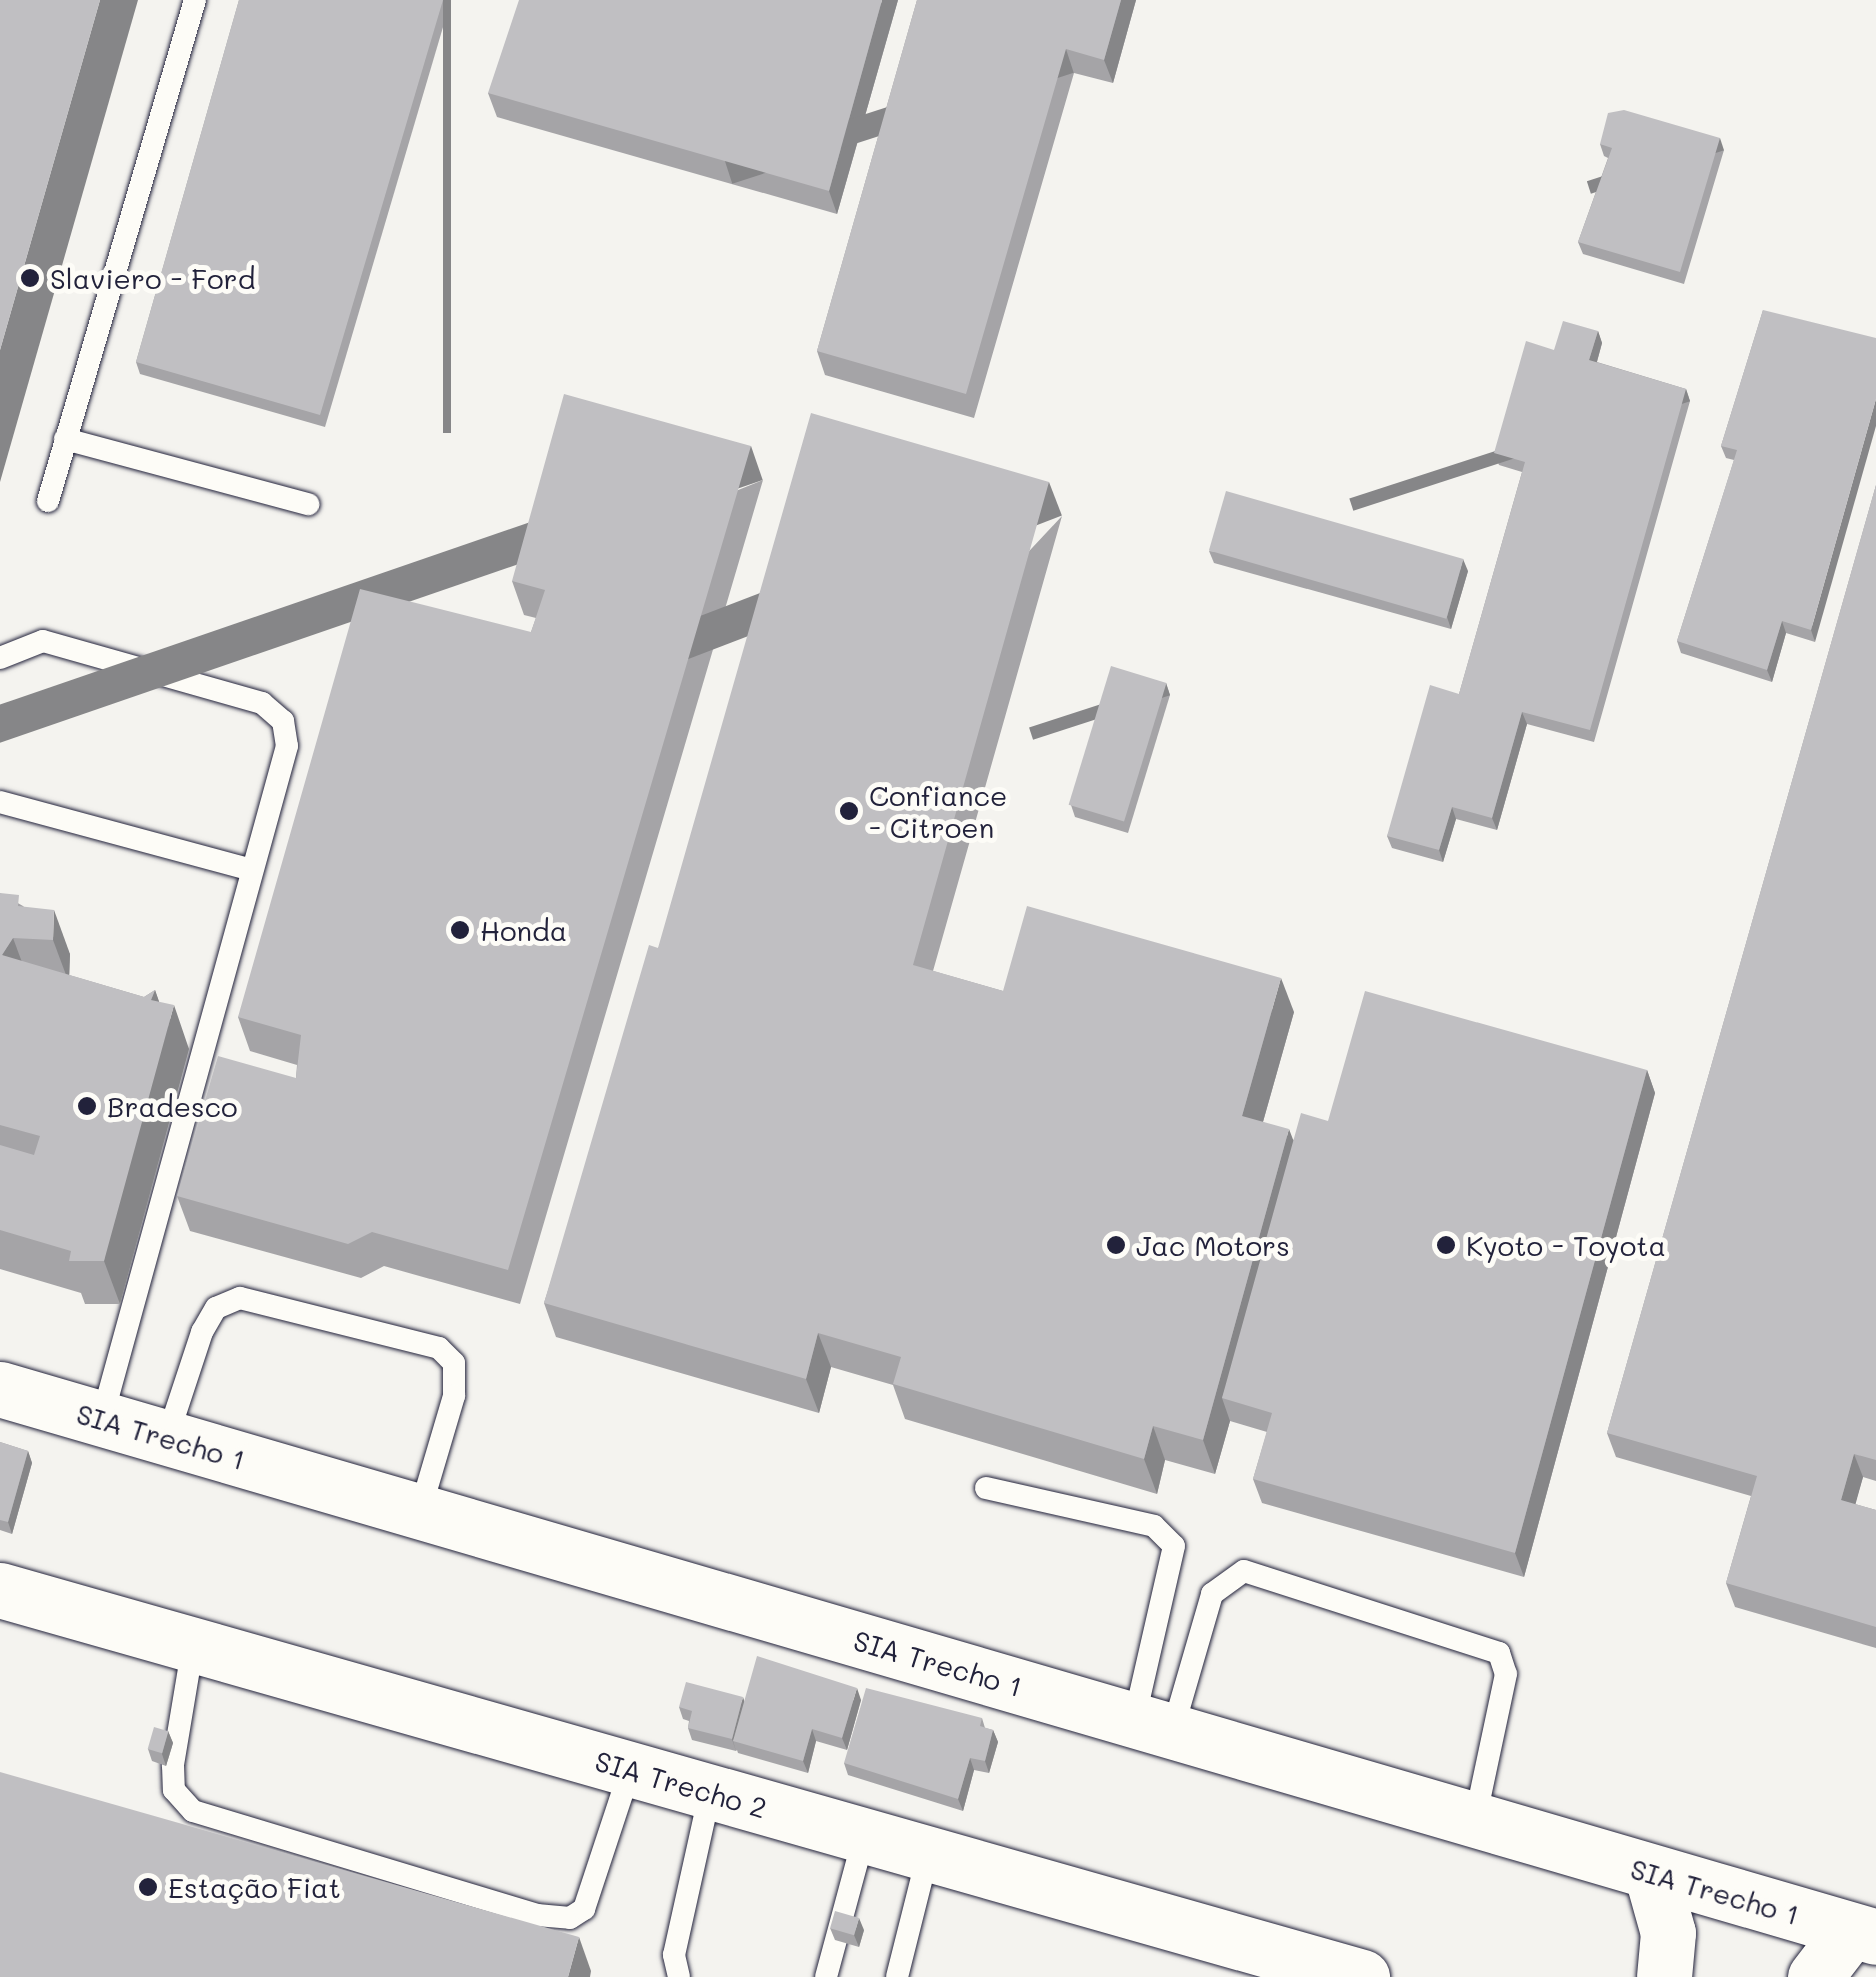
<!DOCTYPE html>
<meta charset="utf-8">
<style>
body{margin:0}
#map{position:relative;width:1876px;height:1977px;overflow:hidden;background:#f4f3ef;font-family:Mali,sans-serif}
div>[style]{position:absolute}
.roads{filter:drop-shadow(0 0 2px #22223b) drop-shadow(0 0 2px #22223b)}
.lane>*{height:22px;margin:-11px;padding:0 11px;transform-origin:11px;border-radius:11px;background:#fdfcf7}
.secondary>*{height:55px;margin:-27.5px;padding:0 27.5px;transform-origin:27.5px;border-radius:27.5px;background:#fdfcf7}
.wall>*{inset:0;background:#a5a4a7}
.shaded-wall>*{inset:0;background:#868688;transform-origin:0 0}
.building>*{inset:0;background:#c0bfc2;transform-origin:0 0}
.dots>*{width:28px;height:28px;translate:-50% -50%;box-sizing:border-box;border:5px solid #fdfcf7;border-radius:50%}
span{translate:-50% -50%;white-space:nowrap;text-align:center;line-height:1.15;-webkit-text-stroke:10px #fdfcf7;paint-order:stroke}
.poi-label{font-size:28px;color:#22223b}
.left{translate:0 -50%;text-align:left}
.street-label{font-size:28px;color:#22223b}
</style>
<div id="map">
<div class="roads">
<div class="lane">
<div style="left:65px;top:439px;width:252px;rotate:15deg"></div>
<div style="left:48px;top:501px;width:522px;rotate:-73.65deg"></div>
<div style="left:0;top:658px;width:46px;rotate:-21.6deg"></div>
<div style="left:43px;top:641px;width:228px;rotate:15.8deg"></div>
<div style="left:262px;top:703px;width:28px;rotate:41deg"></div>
<div style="left:283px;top:721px;width:25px;rotate:81deg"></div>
<div style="left:287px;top:746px;width:697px;rotate:105.39deg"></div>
<div style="left:0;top:802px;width:261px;rotate:15.1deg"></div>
<div style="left:167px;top:1438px;width:112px;rotate:-71.7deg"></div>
<div style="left:202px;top:1332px;width:28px;rotate:-60deg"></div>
<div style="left:216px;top:1308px;width:26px;rotate:-23deg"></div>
<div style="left:240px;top:1298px;width:205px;rotate:14.1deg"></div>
<div style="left:439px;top:1348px;width:21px;rotate:45deg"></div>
<div style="left:454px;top:1363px;width:33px;rotate:90deg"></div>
<div style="left:454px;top:1396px;width:120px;rotate:106.5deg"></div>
<div style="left:986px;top:1488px;width:172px;rotate:12.7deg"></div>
<div style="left:1154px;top:1526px;width:28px;rotate:45deg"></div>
<div style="left:1174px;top:1546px;width:179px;rotate:102.9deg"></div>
<div style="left:193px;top:1645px;width:122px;rotate:99.5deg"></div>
<div style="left:173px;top:1765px;width:25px;rotate:88deg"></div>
<div style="left:174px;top:1790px;width:28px;rotate:48deg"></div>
<div style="left:193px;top:1811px;width:359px;rotate:16.8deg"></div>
<div style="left:537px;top:1915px;width:33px;rotate:5deg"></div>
<div style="left:570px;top:1918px;width:17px;rotate:-33deg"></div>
<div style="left:584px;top:1909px;width:146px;rotate:-71.7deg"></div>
<div style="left:1172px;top:1732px;width:144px;rotate:-73.8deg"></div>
<div style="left:1212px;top:1594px;width:39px;rotate:-36deg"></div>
<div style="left:1244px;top:1571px;width:268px;rotate:17.8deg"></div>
<div style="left:1499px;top:1653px;width:22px;rotate:72deg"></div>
<div style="left:1506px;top:1674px;width:149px;rotate:102deg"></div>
<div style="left:679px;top:1977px;width:23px;rotate:-103deg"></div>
<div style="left:674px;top:1955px;width:167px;rotate:-77.5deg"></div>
<div style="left:826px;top:1977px;width:146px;rotate:-74.9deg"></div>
<div style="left:897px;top:1977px;width:127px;rotate:-75.9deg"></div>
</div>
<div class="secondary">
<div style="left:0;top:1389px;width:1954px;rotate:16.28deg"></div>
<div style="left:0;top:1590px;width:1416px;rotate:15.86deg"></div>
<div style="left:1651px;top:1872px;width:63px;rotate:74.4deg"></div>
<div style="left:1668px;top:1933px;width:44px;rotate:95.2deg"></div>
<div style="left:1815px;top:1977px;width:59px;rotate:-52.5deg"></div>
</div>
</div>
<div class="wall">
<div style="clip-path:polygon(239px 0,451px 0,325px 427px,140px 374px,136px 362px)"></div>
<div style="clip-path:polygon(898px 0,837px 214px,497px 117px,488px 93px)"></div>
<div style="clip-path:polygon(917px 0,1136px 0,1113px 83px,1074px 73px,974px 418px,825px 375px,817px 351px)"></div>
<div style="clip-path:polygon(1600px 144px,1724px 150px,1684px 284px,1583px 254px,1578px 242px,1608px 158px,1604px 156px)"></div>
<div style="clip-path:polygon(1763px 310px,1815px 642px,1786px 633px,1772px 682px,1681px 653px,1677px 641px,1734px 460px,1726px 458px,1721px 446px)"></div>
<div style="clip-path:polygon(1598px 331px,1602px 343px,1597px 362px,1686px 389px,1690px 401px,1594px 742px,1527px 724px,1497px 830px,1456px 819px,1443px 862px,1392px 848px,1387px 836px,1459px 694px,1522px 472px,1499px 465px,1494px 453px,1554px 350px)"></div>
<div style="clip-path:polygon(763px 480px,520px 1304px,384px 1266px,361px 1278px,190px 1231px,177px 1196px,296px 1078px,297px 1065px,250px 1051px,238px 1017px,531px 632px,536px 618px,524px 615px,512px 581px)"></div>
<div style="clip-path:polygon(1876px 485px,1876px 1481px,1863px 1477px,1855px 1504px,1876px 1510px,1876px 1648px,1735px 1607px,1726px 1583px,1751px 1496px,1616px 1457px,1607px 1433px)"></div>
<div style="clip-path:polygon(1062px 516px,933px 971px,1003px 991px,1294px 1012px,1263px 1122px,1294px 1140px,1328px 1121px,1647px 1070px,1655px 1093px,1524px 1577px,1262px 1503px,1253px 1479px,1267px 1432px,1230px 1421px,1215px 1474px,1165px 1460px,1157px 1494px,905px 1419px,893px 1385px,831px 1367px,819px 1413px,556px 1337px,544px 1303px,658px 948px)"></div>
<div style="clip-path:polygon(1209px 551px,1468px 571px,1451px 629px,1214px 563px)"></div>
<div style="clip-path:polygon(1166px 683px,1170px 695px,1128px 833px,1075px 817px,1071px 805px)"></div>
<div style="clip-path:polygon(0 893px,23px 906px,70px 954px,69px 975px,144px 997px,155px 990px,159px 1002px,189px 1049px,120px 1304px,85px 1304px,81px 1293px,0 1269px)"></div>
<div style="clip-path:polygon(0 1442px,28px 1451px,32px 1463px,12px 1534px,0 1530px)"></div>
<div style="clip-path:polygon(861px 1700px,847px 1750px,816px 1741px,808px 1773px,738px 1753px,737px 1750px,736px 1751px,692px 1740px,688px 1728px,689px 1721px,683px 1719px,679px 1707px,744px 1702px)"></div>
<div style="clip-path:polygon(982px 1718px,985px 1728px,993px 1730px,998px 1742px,989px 1773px,974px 1770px,963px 1811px,848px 1775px,844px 1763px)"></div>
<div style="clip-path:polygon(168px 1731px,173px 1743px,166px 1766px,152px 1761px,148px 1749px)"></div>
<div style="clip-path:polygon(830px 1928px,864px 1930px,859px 1947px,835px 1940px)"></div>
</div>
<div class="shaded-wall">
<div style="clip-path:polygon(100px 0,138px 0,0 482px,0 350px)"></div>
<div style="left:443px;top:0;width:8px;height:433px"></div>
<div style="clip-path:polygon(882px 0,898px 0,837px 214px,829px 191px)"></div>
<div style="clip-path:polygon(1121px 0,1136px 0,1113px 83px,1104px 60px)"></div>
<div style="left:1066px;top:49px;width:25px;height:359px;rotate:72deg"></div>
<div style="left:1720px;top:138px;width:13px;height:140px;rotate:72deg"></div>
<div style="clip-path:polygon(1598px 331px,1602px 343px,1594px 372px,1589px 360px)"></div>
<div style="left:1686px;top:389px;width:13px;height:354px;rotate:72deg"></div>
<div style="clip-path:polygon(1876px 399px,1876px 426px,1815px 642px,1811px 630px)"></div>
<div style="left:751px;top:446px;width:36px;height:859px;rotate:71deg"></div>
<div style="left:1049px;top:482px;width:36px;height:502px;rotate:69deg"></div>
<div style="clip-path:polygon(1463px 559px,1468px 571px,1451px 629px,1447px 617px)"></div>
<div style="clip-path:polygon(1782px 621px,1786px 633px,1772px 682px,1767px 670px)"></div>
<div style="left:1166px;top:683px;width:13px;height:144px;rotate:72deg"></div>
<div style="clip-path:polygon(1522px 712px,1527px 724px,1497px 830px,1492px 818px)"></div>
<div style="clip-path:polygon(1452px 807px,1456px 819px,1443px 862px,1439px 850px)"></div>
<div style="clip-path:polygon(54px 910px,70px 954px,69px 983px,53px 940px)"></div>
<div style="clip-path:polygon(13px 938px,29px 981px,2px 955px)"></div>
<div style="clip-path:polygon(1281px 978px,1294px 1012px,1255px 1150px,1242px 1116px)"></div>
<div style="clip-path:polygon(155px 990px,168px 1027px,174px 1005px,189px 1049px,120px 1304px,104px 1261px,151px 1000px)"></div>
<div style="clip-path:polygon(1647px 1070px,1655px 1093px,1524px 1577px,1515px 1553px)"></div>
<div style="clip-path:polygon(1289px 1129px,1302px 1163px,1222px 1398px,1230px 1421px,1215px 1474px,1203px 1440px)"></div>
<div style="clip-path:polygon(818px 1333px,831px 1367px,819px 1413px,806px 1379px)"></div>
<div style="clip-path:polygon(1153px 1426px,1165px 1460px,1157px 1494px,1144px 1459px)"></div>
<div style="clip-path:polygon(28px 1451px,32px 1463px,12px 1534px,8px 1522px)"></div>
<div style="clip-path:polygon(1854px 1454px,1863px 1477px,1850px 1524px,1841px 1500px)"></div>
<div style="clip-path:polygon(857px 1688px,861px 1700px,847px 1750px,842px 1738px)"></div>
<div style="clip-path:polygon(743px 1697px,747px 1709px,733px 1741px,736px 1751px,732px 1739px)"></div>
<div style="clip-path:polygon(812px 1729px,816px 1741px,808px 1773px,803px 1761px)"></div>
<div style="clip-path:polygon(993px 1730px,998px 1742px,989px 1773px,985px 1761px)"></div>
<div style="clip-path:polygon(168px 1731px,173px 1743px,166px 1766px,162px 1754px)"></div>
<div style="clip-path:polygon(970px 1758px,974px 1770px,963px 1811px,958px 1799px)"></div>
<div style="clip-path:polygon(859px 1918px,864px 1930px,859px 1947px,854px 1935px)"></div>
<div style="clip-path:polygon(579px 1937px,591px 1971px,590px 1977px,568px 1977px)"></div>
</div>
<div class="building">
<div style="clip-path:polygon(0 0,100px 0,0 350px)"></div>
<div style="clip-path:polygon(239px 0,443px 0,320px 415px,136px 362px)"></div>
<div style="clip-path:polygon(519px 0,882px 0,829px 191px,488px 93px)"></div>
<div style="clip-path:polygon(917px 0,1121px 0,1104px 60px,1066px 49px,966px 394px,817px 351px)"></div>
<div style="clip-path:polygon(1624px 110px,1720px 138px,1680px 272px,1578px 242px,1612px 148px,1600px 144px,1608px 113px)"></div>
<div style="clip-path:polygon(1763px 310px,1876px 338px,1876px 399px,1811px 630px,1782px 621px,1767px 670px,1677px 641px,1737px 450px,1721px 446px)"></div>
<div style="clip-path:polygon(1563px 321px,1598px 331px,1589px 360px,1686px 389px,1590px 730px,1522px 712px,1492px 818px,1452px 807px,1439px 850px,1387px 836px,1430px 685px,1459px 694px,1525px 462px,1494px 453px,1526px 341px,1554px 350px)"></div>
<div style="clip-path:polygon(564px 394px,751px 446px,508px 1270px,372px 1232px,348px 1244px,177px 1196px,218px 1056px,296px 1078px,301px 1035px,238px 1017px,360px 589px,531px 632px,545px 590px,512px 581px)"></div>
<div style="clip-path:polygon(811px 413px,1049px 482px,913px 965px,1003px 991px,1027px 906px,1281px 978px,1242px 1116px,1289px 1129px,1203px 1440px,1153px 1426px,1144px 1459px,893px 1384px,901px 1357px,818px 1333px,806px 1379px,544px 1303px,649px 945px,658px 948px)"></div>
<div style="clip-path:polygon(1876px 485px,1876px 1460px,1854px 1454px,1841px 1500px,1876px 1510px,1876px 1627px,1726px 1583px,1757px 1476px,1607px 1433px)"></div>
<div style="left:1226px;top:491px;width:247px;height:62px;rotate:16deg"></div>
<div style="left:1111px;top:666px;width:58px;height:145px;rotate:17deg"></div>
<div style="clip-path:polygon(0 893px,19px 895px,18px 906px,54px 910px,53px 940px,13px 938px,2px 955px,144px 997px,155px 990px,151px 1000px,174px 1005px,104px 1261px,69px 1261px,71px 1251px,0 1230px,0 1145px,34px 1155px,40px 1136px,0 1125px)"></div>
<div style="clip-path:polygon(1365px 991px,1647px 1070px,1515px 1553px,1253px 1479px,1272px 1413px,1222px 1398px,1301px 1113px,1328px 1121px)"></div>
<div style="clip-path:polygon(0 1442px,28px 1451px,8px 1522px,0 1520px)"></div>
<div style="clip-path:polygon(757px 1656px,857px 1688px,842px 1738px,812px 1729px,803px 1761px,733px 1741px)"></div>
<div style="clip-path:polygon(686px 1682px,743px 1697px,732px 1739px,688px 1728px,692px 1711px,679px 1707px)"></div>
<div style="clip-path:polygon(866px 1688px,982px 1718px,980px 1726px,993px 1730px,985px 1761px,970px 1758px,958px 1799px,844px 1763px)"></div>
<div style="left:154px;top:1727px;width:15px;height:23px;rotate:16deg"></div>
<div style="clip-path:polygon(0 1772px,579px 1937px,568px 1977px,0 1977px)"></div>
<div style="left:835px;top:1911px;width:25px;height:18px;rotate:16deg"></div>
</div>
<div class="dots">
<div style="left:30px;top:278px;background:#22223b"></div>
<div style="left:849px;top:811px;background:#22223b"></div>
<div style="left:460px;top:930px;background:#22223b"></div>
<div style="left:87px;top:1106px;background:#22223b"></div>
<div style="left:1116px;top:1245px;background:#22223b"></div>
<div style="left:1446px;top:1245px;background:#22223b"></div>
<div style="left:148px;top:1887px;background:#22223b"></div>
</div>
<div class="poi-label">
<span class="left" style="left:50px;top:278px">Slaviero - Ford</span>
<span class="left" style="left:869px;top:811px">Confiance<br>- Citroen</span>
<span class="left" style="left:480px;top:930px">Honda</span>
<span class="left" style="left:107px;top:1106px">Bradesco</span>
<span class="left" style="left:1136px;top:1245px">Jac Motors</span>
<span class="left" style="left:1466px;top:1245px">Kyoto - Toyota</span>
<span class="left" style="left:168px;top:1887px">Estação Fiat</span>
</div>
<div class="street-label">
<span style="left:161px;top:1436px;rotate:16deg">SIA Trecho 1</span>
<span style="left:938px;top:1663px;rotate:16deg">SIA Trecho 1</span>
<span style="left:681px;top:1784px;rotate:16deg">SIA Trecho 2</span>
<span style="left:1715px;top:1891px;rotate:16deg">SIA Trecho 1</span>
</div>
</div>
